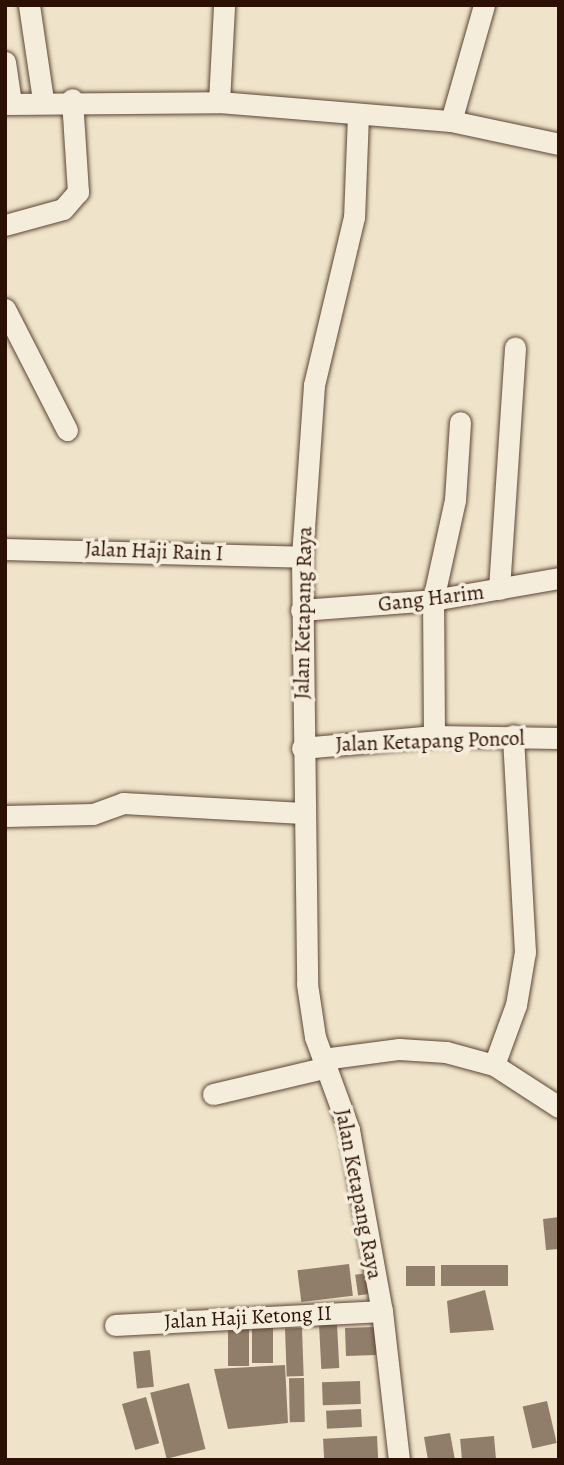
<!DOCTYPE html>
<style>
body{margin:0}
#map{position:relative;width:564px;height:1465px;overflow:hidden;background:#efe4c9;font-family:Alegreya,serif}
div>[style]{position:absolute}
.building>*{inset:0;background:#917e6a;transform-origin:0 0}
.roads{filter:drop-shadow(0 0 2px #5d4535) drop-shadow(0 0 2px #5d4535)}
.street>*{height:21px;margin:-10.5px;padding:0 10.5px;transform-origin:10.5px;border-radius:10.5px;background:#f5eddc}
span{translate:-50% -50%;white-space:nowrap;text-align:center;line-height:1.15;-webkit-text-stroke:7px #f5eddc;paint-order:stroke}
.street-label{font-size:21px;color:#2c1004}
.frame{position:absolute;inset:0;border:7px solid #2c1004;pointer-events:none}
</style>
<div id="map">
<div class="building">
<div style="clip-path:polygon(559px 1217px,559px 1249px,546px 1250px,543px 1219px)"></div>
<div style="left:349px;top:1264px;width:32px;height:52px;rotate:83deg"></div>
<div style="left:508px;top:1265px;width:21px;height:67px;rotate:90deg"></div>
<div style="left:406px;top:1266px;width:29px;height:20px"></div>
<div style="left:374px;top:1272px;width:21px;height:19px;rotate:82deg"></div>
<div style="clip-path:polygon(485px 1290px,494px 1330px,450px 1333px,447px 1301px)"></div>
<div style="left:252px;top:1322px;width:21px;height:41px"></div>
<div style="left:228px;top:1323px;width:21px;height:43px"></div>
<div style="left:337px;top:1324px;width:44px;height:18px;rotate:87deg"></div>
<div style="left:375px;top:1327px;width:28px;height:30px;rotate:88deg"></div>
<div style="left:302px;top:1328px;width:48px;height:17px;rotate:88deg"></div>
<div style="left:150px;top:1350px;width:37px;height:17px;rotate:84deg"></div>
<div style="clip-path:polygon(285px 1365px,288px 1423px,228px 1429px,214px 1369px)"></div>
<div style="left:304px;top:1378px;width:44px;height:15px;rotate:89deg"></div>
<div style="left:360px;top:1381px;width:23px;height:38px;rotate:88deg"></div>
<div style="left:189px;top:1383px;width:68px;height:40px;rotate:76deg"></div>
<div style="left:146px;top:1397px;width:48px;height:25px;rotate:74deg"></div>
<div style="left:547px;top:1401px;width:43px;height:25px;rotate:77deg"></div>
<div style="left:361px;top:1409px;width:18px;height:35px;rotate:87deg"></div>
<div style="clip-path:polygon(450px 1433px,455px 1460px,428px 1460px,424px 1437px)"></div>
<div style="left:377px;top:1436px;width:22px;height:54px;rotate:87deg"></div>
<div style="left:494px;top:1436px;width:24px;height:34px;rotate:85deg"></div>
</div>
<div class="roads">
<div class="street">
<div style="left:29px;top:5px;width:96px;rotate:81.6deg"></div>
<div style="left:5px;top:62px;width:41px;rotate:81.7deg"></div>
<div style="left:219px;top:102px;width:97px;rotate:-87deg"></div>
<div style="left:5px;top:104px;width:214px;rotate:-0.5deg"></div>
<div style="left:219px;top:102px;width:233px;rotate:4.7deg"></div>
<div style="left:451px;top:121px;width:110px;rotate:12deg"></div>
<div style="left:358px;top:115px;width:102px;rotate:92.2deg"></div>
<div style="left:354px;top:217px;width:173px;rotate:103.4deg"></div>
<div style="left:314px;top:385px;width:172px;rotate:94deg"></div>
<div style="left:302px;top:557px;width:427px;rotate:89.3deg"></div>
<div style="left:307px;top:984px;width:54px;rotate:81.4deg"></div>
<div style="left:315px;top:1037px;width:99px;rotate:69.9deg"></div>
<div style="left:349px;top:1130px;width:184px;rotate:79.7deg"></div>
<div style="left:382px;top:1311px;width:150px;rotate:83.5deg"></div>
<div style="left:451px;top:121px;width:121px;rotate:-74.1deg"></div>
<div style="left:5px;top:225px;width:60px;rotate:-15.4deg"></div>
<div style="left:63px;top:209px;width:23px;rotate:-49deg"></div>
<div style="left:78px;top:192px;width:93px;rotate:-93.7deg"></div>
<div style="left:5px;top:309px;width:136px;rotate:62.9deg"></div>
<div style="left:5px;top:549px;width:297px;rotate:1.5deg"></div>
<div style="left:499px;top:589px;width:242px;rotate:-86.2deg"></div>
<div style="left:301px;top:610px;width:132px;rotate:-4.3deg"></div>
<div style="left:433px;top:600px;width:128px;rotate:-9.9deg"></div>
<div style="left:434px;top:736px;width:136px;rotate:-90.4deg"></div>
<div style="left:433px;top:600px;width:102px;rotate:-77.6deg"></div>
<div style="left:455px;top:500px;width:78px;rotate:-86.3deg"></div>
<div style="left:302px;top:748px;width:133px;rotate:-5.2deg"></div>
<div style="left:434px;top:736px;width:125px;rotate:0.9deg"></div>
<div style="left:5px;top:816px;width:88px;rotate:-1.3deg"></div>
<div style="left:93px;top:814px;width:32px;rotate:-20deg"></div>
<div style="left:123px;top:803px;width:180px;rotate:3.2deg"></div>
<div style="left:323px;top:1059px;width:77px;rotate:-7.5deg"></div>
<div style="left:399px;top:1049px;width:47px;rotate:3.7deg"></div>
<div style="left:446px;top:1052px;width:50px;rotate:15.2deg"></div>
<div style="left:494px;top:1065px;width:77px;rotate:32.9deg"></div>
<div style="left:494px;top:1065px;width:64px;rotate:-69.9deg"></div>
<div style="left:516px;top:1005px;width:54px;rotate:-80.4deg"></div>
<div style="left:525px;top:952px;width:217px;rotate:-93.2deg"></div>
<div style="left:213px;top:1094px;width:117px;rotate:-13.3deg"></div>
<div style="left:115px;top:1325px;width:267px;rotate:-3deg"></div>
</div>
</div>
<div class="street-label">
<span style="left:154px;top:551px;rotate:2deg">Jalan Haji Rain I</span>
<span style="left:431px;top:598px;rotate:-7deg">Gang Harim</span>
<span style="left:303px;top:613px;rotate:-89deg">Jalan Ketapang Raya</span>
<span style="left:430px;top:741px;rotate:-2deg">Jalan Ketapang Poncol</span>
<span style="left:359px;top:1194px;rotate:79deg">Jalan Ketapang Raya</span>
<span style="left:248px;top:1317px;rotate:-3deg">Jalan Haji Ketong II</span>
</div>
<div class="frame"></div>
</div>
